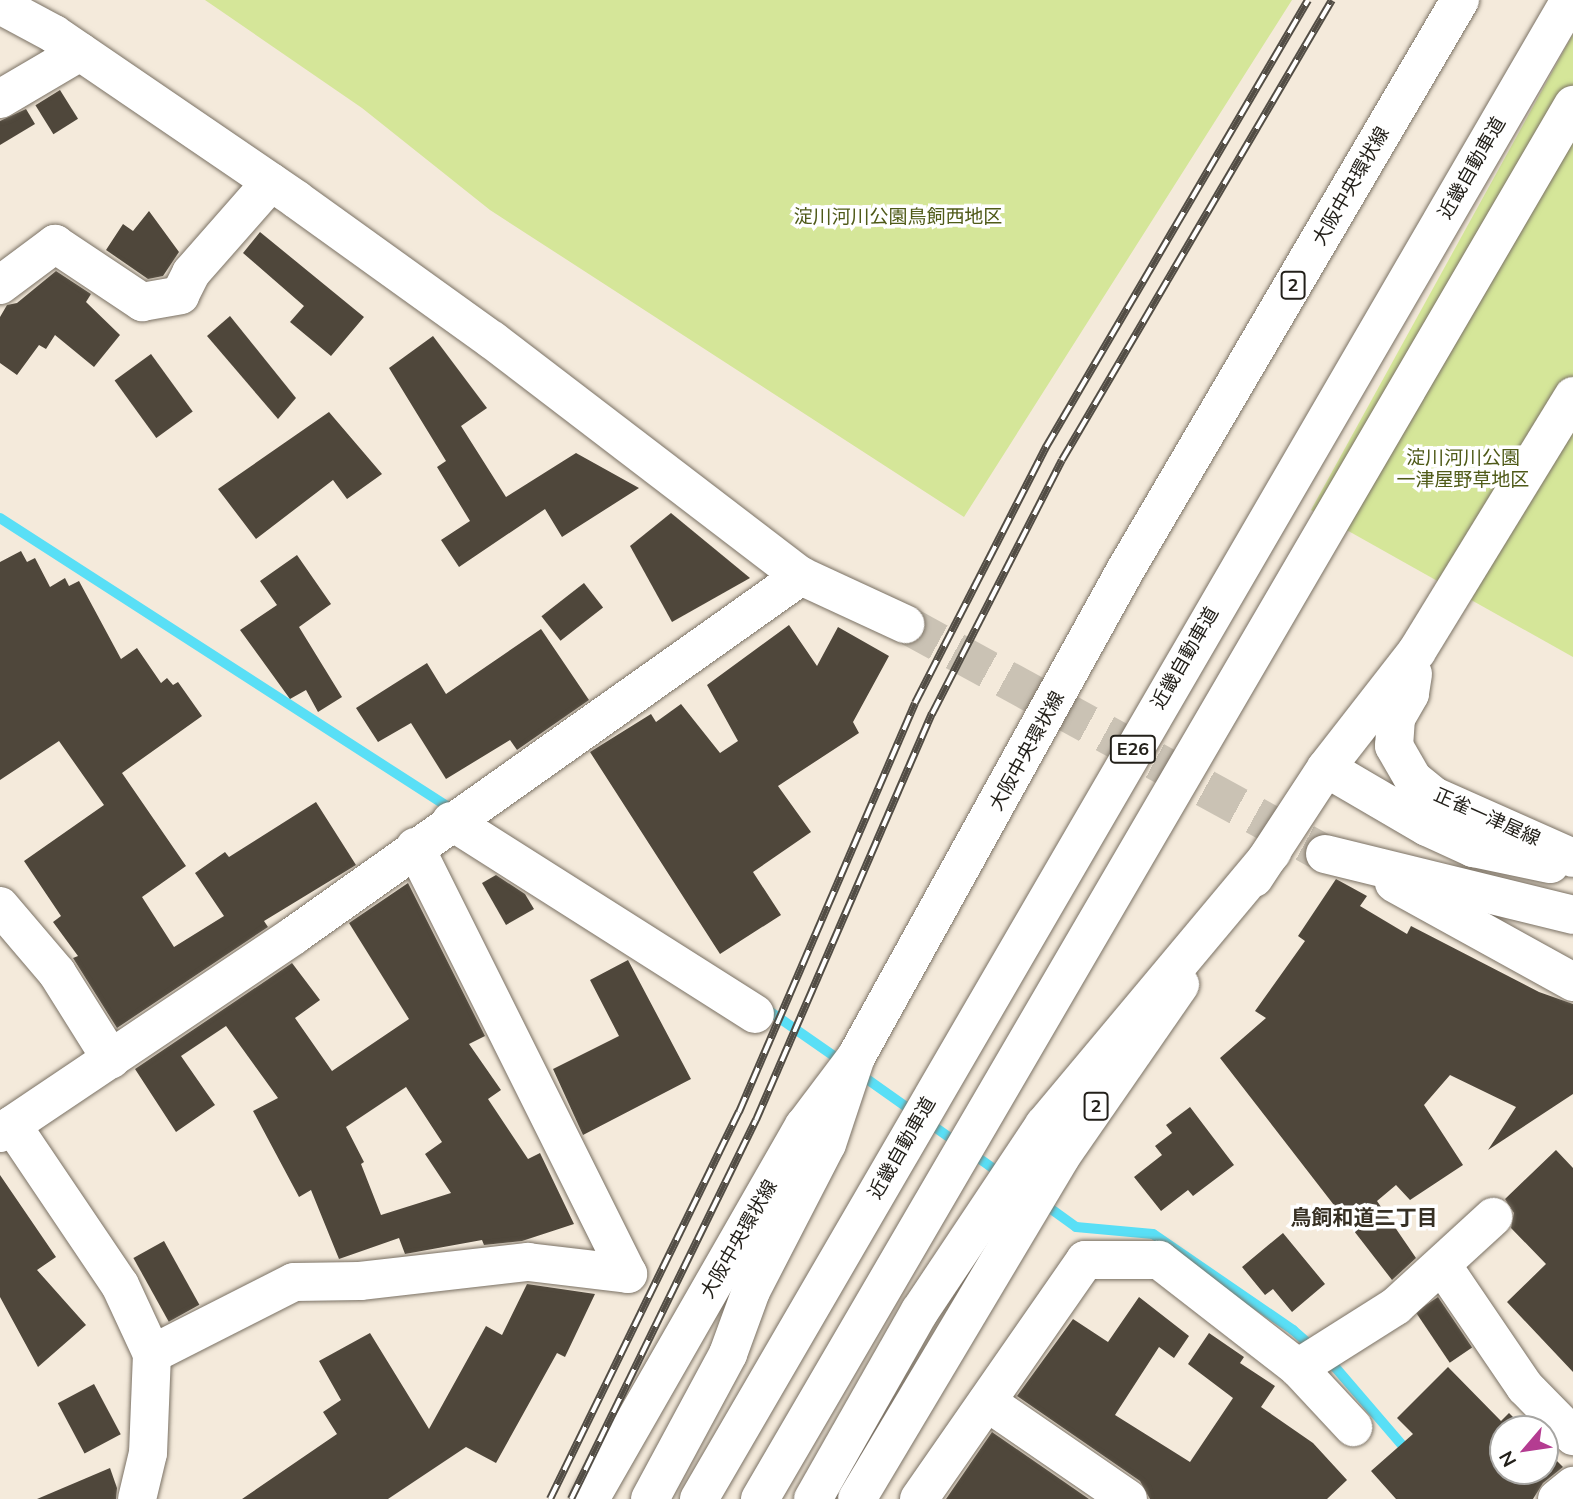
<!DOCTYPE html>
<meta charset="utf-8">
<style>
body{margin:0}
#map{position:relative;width:1573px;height:1499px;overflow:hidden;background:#f4eadb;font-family:Mulish,"Noto Sans JP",sans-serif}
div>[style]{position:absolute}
.green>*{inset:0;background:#d5e699}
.stream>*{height:10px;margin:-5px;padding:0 5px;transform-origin:5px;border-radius:5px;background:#59dff6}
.building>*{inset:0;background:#4f473b;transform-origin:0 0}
.minor-tunnel>*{height:38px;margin-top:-19px;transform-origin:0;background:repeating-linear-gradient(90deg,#cac2b4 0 38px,transparent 0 57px)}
.roads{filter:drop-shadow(0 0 2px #7a7164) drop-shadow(0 0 2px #7a7164)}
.minor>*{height:38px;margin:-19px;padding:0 19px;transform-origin:19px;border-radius:19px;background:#fff}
.major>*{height:38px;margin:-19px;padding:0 19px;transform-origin:19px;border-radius:19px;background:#fff}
.highway>*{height:38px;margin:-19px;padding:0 19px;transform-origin:19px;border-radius:19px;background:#fff}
.rail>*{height:8px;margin-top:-4px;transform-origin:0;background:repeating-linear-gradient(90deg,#fff 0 16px,#524d45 0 32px);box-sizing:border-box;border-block:2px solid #524d45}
.bridges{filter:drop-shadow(0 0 2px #7a7164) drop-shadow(0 0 2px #7a7164)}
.highway-bridge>*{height:38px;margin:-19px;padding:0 19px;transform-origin:19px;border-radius:19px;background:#fff}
span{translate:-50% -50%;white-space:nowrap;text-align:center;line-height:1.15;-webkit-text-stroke:7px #fff;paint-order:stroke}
.shield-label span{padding:2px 5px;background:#fff;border:2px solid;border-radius:5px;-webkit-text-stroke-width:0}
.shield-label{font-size:18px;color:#23201a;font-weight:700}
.street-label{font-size:19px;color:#23201a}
.park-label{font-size:19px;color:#4f5a18}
.neighbourhood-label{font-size:21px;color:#373024;font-weight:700}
.north{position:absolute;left:1489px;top:1415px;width:70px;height:70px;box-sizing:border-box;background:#fff;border:2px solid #a7a6a3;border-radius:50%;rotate:241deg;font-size:19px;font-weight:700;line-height:28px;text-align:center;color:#23201a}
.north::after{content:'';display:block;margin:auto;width:24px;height:32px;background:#b43c91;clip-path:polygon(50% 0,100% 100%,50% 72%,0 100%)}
</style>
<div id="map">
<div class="green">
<div style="clip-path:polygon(205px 0,1292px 0,964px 517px,490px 210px,362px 108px)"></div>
<div style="clip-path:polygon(1573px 34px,1573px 657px,1311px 510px)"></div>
</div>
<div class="stream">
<div style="left:0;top:518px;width:539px;rotate:32.81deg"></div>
<div style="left:762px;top:1006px;width:100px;rotate:34.8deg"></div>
<div style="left:857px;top:1072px;width:180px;rotate:35.3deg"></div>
<div style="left:1040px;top:1201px;width:44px;rotate:35.8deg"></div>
<div style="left:1076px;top:1227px;width:77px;rotate:5.2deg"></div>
<div style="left:1153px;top:1234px;width:170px;rotate:34.4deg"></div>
<div style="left:1293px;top:1330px;width:56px;rotate:41.4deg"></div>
<div style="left:1335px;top:1367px;width:113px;rotate:49.3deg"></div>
</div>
<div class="building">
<div style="left:60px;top:90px;width:34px;height:29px;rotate:58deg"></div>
<div style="clip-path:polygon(26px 109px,35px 124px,0 145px,0 121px)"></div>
<div style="clip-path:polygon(149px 211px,179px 252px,163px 276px,148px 279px,106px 250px,123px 224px,133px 231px)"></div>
<div style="clip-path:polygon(260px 232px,364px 317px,331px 356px,290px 322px,304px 306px,243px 253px)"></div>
<div style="clip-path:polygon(56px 271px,91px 294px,86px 302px,120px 335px,94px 367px,55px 335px,46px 349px,39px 345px,17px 375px,0 363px,0 317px,7px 305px,17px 303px)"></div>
<div style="clip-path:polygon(230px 316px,296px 398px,278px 419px,207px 336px)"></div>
<div style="clip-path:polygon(433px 336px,487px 408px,461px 426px,506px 497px,576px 453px,639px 488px,562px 537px,545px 509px,459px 567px,441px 540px,470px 521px,437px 467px,446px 461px,389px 368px)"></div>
<div style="left:151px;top:354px;width:71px;height:45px;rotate:54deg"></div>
<div style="clip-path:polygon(329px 412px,382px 474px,347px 499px,333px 480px,256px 539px,218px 489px)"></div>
<div style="clip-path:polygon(671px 513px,750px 578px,672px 622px,630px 546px)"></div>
<div style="clip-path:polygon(21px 551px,27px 562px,35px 558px,50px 587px,65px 578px,69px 586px,79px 581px,121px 659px,137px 648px,161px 683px,167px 678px,173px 685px,178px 682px,202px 716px,122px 773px,186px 866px,142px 897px,174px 947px,224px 916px,195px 873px,225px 852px,229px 857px,316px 802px,356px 865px,264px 921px,268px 927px,117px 1028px,73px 958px,78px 956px,53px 922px,61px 916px,24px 861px,104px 805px,59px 741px,0 780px,0 562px)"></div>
<div style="clip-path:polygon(297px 555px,331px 604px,299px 627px,342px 697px,318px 712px,306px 690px,290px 699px,240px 630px,277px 605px,260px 581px)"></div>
<div style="left:584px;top:583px;width:31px;height:54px;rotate:52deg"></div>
<div style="clip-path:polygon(789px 625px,817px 666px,838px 627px,889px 656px,853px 722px,859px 733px,778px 786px,811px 832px,753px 872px,781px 915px,720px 954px,590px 752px,651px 714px,656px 722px,681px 704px,720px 753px,738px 741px,707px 685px)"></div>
<div style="clip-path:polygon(541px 629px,589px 700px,517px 750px,510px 740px,446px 779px,411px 723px,378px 742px,356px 708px,427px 663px,446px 694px)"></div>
<div style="clip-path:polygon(496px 875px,525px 894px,534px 909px,506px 925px,482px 883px)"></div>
<div style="clip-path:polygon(1336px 879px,1367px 896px,1360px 906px,1407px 934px,1411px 926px,1539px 992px,1573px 1004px,1573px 1094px,1488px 1150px,1516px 1107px,1450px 1075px,1424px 1105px,1463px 1165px,1410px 1200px,1396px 1185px,1377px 1201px,1416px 1258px,1392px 1280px,1220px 1058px,1266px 1018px,1255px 1011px,1305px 941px,1298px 936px)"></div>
<div style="clip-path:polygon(evenodd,408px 883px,485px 1036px,469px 1044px,501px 1090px,488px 1099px,528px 1159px,540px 1153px,574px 1224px,522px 1241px,484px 1245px,482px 1240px,405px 1254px,399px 1238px,339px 1259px,311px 1190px,299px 1197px,253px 1111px,278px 1098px,226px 1026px,181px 1056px,215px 1105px,176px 1132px,135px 1069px,292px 963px,320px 1000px,295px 1018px,332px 1071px,409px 1019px,349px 923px,408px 883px,406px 1087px,442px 1142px,425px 1154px,451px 1193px,381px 1215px,361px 1164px,364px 1162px,346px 1127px,406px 1087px)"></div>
<div style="clip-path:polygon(628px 960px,691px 1079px,583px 1135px,553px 1069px,619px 1036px,590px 980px)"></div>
<div style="clip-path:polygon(1190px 1107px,1234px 1165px,1193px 1196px,1188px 1190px,1161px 1211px,1134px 1177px,1162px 1155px,1155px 1146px,1172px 1133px,1166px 1125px)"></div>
<div style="clip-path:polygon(1556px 1150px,1573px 1168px,1573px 1372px,1507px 1302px,1546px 1264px,1511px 1228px,1514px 1213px,1505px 1199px)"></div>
<div style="clip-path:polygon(0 1175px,56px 1257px,37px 1270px,86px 1325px,38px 1367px,0 1297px)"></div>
<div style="clip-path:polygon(1283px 1233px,1325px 1284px,1292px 1312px,1273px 1289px,1265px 1295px,1242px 1267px)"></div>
<div style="left:164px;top:1241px;width:73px;height:35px;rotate:61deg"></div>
<div style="clip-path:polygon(527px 1284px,595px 1294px,565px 1357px,557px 1353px,496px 1463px,466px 1447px,388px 1499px,242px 1499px,337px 1434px,323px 1412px,341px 1400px,319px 1361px,370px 1333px,429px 1429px,486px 1326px,502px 1335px)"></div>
<div style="clip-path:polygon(1139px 1297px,1189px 1336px,1174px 1358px,1159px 1347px,1115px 1415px,1190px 1462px,1233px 1398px,1188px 1364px,1209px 1333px,1244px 1357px,1240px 1363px,1275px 1386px,1261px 1407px,1313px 1443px,1347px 1480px,1327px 1499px,1150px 1499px,1140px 1481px,1017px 1396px,1073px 1319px,1108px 1342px)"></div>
<div style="left:1438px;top:1297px;width:61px;height:27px;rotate:56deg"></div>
<div style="clip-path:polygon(1448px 1367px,1501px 1421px,1509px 1413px,1525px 1429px,1503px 1429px,1503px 1471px,1545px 1471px,1545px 1449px,1563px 1467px,1543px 1483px,1533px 1499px,1396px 1499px,1371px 1471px,1413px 1434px,1397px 1418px)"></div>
<div style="left:94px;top:1384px;width:57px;height:41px;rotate:62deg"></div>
<div style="clip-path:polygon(992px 1432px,1089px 1499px,946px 1499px)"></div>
<div style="clip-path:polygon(110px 1468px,117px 1488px,116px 1499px,37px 1499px)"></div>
</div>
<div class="minor-tunnel">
<div style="left:905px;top:624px;width:479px;rotate:28.7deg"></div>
</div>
<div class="roads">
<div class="minor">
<div style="left:0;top:5px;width:61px;rotate:28.2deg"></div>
<div style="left:54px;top:34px;width:294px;rotate:34.3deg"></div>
<div style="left:297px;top:200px;width:240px;rotate:35.7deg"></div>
<div style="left:492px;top:340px;width:389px;rotate:37.4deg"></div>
<div style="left:801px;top:576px;width:115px;rotate:24.8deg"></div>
<div style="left:0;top:99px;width:93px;rotate:-30.4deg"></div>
<div style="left:0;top:285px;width:69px;rotate:-36.7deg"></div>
<div style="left:55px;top:244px;width:105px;rotate:33.7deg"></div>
<div style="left:142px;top:302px;width:39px;rotate:-10deg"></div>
<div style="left:180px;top:295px;width:25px;rotate:-63deg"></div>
<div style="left:191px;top:273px;width:121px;rotate:-48.7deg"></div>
<div style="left:451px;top:821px;width:360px;rotate:32.4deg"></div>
<div style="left:415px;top:847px;width:477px;rotate:63.5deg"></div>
<div style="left:1325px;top:854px;width:255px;rotate:13.8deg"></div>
<div style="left:1394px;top:883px;width:205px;rotate:28.9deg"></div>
<div style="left:0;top:906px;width:88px;rotate:49.6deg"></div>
<div style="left:57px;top:973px;width:102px;rotate:57.9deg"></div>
<div style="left:12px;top:1125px;width:193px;rotate:56deg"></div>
<div style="left:120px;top:1285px;width:76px;rotate:65.1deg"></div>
<div style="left:152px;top:1354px;width:99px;rotate:92.3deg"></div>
<div style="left:148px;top:1453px;width:47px;rotate:103.4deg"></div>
<div style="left:0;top:1133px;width:353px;rotate:-33.9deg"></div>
<div style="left:293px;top:936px;width:623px;rotate:-35.32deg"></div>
<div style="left:1442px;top:1265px;width:148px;rotate:55.8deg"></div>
<div style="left:1525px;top:1387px;width:69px;rotate:45.6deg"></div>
<div style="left:152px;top:1354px;width:159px;rotate:-26.9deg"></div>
<div style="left:294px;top:1282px;width:66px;rotate:-0.9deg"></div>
<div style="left:360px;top:1281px;width:169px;rotate:-6.5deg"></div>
<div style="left:528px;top:1262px;width:101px;rotate:6.8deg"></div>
<div style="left:1298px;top:1368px;width:116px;rotate:-32.3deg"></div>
<div style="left:1396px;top:1306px;width:132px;rotate:-42.5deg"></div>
<div style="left:987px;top:1402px;width:171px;rotate:34.5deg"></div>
<div style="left:919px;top:1499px;width:291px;rotate:-55.2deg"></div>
<div style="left:1085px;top:1260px;width:74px"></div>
<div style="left:1159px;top:1260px;width:176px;rotate:37.8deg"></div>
<div style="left:1298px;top:1368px;width:81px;rotate:47deg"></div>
<div style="left:1557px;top:1499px;width:21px;rotate:-39deg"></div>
</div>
<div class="major">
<div style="left:1413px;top:674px;width:20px;rotate:99deg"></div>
<div style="left:1410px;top:694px;width:28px;rotate:120deg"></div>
<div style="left:1396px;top:718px;width:28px;rotate:94deg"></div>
<div style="left:1394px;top:746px;width:38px;rotate:60deg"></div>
<div style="left:1413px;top:779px;width:27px;rotate:39deg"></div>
<div style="left:1434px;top:796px;width:152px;rotate:24deg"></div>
<div style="left:1326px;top:768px;width:117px;rotate:30.3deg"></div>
<div style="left:1427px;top:827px;width:51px;rotate:24.5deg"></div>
<div style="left:1473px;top:848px;width:79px;rotate:11.7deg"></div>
<div style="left:1254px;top:878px;width:131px;rotate:-56.8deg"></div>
<div style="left:1326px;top:768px;width:148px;rotate:-52.1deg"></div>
<div style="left:1417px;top:651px;width:299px;rotate:-58.5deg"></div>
<div style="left:590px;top:1499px;width:430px;rotate:-60.2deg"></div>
<div style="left:804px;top:1126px;width:86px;rotate:-53deg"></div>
<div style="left:856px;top:1057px;width:558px;rotate:-61.05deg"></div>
<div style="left:1126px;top:569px;width:660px;rotate:-59.59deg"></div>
<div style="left:857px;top:1499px;width:397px;rotate:-59.2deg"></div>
<div style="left:1060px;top:1158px;width:211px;rotate:-55.3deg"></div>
</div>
<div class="highway">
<div style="left:650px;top:1499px;width:165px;rotate:-61.7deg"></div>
<div style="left:728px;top:1354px;width:67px;rotate:-69.9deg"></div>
<div style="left:751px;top:1291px;width:165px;rotate:-62.7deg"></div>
<div style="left:827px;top:1144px;width:92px;rotate:-71.6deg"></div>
<div style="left:813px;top:1499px;width:216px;rotate:-60.4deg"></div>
<div style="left:920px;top:1311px;width:224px;rotate:-56.3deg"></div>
<div style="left:1044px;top:1125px;width:356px;rotate:-50.1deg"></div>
</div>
</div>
<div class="rail">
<div style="left:550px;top:1499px;width:431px;rotate:-64deg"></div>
<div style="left:739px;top:1112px;width:445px;rotate:-66.7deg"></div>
<div style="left:915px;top:703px;width:288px;rotate:-62.9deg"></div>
<div style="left:1046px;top:447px;width:518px;rotate:-59.62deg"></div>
<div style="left:571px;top:1499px;width:422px;rotate:-64deg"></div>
<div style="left:756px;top:1120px;width:443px;rotate:-66.6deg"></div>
<div style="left:932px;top:714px;width:285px;rotate:-62.9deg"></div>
<div style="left:1062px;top:460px;width:533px;rotate:-59.59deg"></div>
</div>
<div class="bridges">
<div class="highway-bridge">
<div style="left:699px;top:1499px;width:1734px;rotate:-59.84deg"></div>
<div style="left:760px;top:1499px;width:1614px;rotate:-59.75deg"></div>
</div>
</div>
<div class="shield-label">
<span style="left:1293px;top:285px">2</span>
<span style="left:1133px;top:749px">E26</span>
<span style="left:1096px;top:1106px">2</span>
</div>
<div class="street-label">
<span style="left:1472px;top:168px;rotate:-60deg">近畿自動車道</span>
<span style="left:1351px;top:186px;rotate:-60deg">大阪中央環状線</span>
<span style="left:1185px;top:658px;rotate:-60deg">近畿自動車道</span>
<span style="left:1027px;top:751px;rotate:-61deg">大阪中央環状線</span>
<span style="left:1487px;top:817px;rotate:24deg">正雀一津屋線</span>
<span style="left:902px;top:1148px;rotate:-60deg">近畿自動車道</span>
<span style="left:739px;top:1239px;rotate:-60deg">大阪中央環状線</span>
</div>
<div class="park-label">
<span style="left:898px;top:217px">淀川河川公園鳥飼西地区</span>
<span style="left:1463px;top:469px">淀川河川公園<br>一津屋野草地区</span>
</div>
<div class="neighbourhood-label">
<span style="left:1364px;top:1217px">鳥飼和道二丁目</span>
</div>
<div class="north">N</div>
</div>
